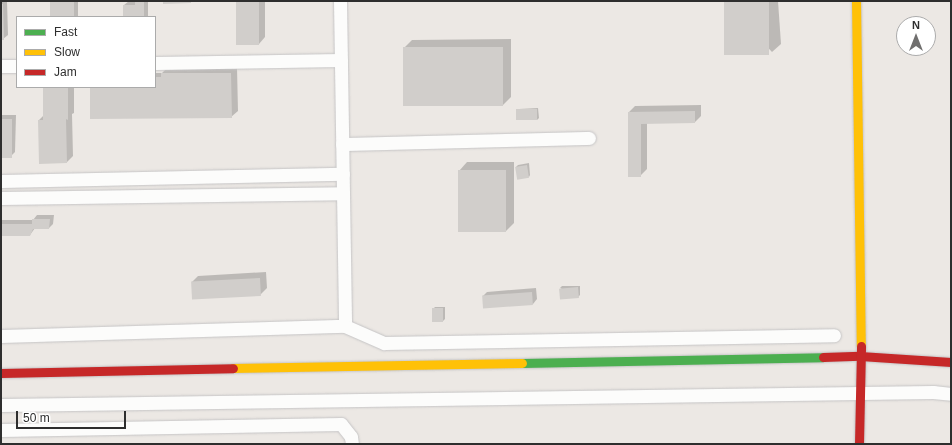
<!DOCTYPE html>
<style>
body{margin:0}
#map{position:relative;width:952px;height:445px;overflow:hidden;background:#ece8e4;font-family:Helvetica,sans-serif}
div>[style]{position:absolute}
.shadow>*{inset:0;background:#0003;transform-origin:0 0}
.building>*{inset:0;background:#d1cecb;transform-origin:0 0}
.roads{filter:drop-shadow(0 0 1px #c5c4c5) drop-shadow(0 0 1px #c5c4c5)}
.street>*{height:13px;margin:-6.5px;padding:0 6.5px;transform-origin:6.5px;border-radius:6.5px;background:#fcfcfb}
.fast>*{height:9px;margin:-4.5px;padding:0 4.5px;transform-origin:4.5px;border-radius:4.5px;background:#4caf50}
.slow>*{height:9px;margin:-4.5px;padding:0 4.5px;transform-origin:4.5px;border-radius:4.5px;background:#ffc107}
.jam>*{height:9px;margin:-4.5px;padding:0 4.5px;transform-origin:4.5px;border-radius:4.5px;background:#c62828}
span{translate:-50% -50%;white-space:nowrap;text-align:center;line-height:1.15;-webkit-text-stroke:4px #fff;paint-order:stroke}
.frame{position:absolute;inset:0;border:2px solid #2e2e2e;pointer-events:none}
.legend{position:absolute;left:16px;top:16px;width:140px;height:72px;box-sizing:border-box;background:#fff;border:1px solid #ababab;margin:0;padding:5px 7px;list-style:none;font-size:12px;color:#2e2e2e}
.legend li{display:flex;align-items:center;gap:8px;height:20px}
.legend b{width:20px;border:1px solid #ababab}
.north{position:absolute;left:896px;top:16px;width:40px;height:40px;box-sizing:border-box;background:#fff;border:1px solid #ababab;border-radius:50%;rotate:0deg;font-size:11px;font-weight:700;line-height:16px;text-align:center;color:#2e2e2e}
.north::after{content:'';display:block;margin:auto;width:14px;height:18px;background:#706f6e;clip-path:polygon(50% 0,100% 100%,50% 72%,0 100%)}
.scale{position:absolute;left:16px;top:411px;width:110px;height:18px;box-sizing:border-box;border:2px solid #2e2e2e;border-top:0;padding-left:5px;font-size:12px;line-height:14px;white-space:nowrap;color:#2e2e2e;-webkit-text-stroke:3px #fff;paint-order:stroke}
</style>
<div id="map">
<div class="shadow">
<div style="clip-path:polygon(1px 1px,7px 1px,8px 35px,3px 39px,1px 39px)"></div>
<div style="left:52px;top:1px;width:26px;height:16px"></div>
<div style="clip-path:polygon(129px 1px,148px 1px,148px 17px,124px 17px,124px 5px)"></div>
<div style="clip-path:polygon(237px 1px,265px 1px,265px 37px,259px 44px)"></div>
<div style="clip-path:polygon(725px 1px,778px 1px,781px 44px,772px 52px)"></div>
<div style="clip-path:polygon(511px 39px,511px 97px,503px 105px,404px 48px,412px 40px)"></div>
<div style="clip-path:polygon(168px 67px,237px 67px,238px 111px,231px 117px,91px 87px,155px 87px,155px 73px,162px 73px)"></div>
<div style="clip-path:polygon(44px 87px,74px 87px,74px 113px,72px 114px,73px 156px,67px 162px,39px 120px,44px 115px)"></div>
<div style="clip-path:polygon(701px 105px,701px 116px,695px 122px,647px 123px,647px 169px,640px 176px,629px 112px,635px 106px)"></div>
<div style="clip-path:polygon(538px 108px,539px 118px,537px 120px,518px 120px,517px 111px,519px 109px)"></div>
<div style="clip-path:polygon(1px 115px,16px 115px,15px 152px,11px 156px,1px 157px)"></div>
<div style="clip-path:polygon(467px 162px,514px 162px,514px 223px,506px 231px,459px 171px)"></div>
<div style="clip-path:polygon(529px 163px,530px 175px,529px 177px,516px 167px,518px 165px)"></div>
<div style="clip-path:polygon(37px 215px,54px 215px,53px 224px,49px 228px,35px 228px,30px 235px,1px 235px,1px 220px,33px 220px)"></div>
<div style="clip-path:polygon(266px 272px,267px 288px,260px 295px,192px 282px,198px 276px)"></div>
<div style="clip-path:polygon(562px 286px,580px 286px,580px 295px,578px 297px,560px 288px)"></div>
<div style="clip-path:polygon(536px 288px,537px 299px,533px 304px,483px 296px,487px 292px)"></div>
<div style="clip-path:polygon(435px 307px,445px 307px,445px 319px,443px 321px,433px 309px)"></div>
</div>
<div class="building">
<div style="left:50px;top:1px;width:24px;height:16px"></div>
<div style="clip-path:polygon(135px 1px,144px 1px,144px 17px,123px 17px,123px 5px,135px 5px)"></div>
<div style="clip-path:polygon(163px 1px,191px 1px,191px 3px,163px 4px)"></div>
<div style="left:236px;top:1px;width:23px;height:44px"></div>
<div style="left:724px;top:1px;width:45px;height:54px"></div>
<div style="clip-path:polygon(1px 4px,3px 4px,4px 40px,1px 40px)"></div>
<div style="left:403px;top:47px;width:100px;height:59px"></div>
<div style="clip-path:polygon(161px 73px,231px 73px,232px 118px,90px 119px,90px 87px,155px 87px,155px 77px,161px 77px)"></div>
<div style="clip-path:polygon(43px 87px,68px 87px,68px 120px,66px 119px,67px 163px,39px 164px,38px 120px,43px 120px)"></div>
<div style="left:537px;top:109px;width:11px;height:21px;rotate:90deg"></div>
<div style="clip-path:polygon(695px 111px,695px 123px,641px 124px,641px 177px,628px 177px,628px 112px)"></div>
<div style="left:1px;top:119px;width:11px;height:39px"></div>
<div style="left:527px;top:165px;width:13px;height:12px;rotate:81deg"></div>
<div style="left:458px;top:170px;width:48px;height:62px"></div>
<div style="clip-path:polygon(32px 219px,50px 219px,49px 229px,33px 229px,30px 236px,1px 236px,1px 224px,32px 224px)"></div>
<div style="left:260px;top:278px;width:18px;height:69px;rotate:87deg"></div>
<div style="left:578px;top:287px;width:11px;height:19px;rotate:85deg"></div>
<div style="left:532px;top:292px;width:13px;height:50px;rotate:86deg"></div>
<div style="left:432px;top:308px;width:11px;height:14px"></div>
</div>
<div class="roads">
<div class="street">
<div style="left:340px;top:1px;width:325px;rotate:89.1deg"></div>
<div style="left:155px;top:63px;width:186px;rotate:-0.9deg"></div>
<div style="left:1px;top:66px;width:16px"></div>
<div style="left:342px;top:144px;width:247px;rotate:-1.4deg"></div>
<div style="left:1px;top:181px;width:342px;rotate:-1.2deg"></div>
<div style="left:1px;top:198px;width:342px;rotate:-0.8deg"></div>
<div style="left:1px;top:336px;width:344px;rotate:-1.7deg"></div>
<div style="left:345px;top:326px;width:43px;rotate:23.6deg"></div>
<div style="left:384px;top:343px;width:450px;rotate:-1deg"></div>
<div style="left:1px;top:405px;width:859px;rotate:-0.8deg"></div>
<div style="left:860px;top:393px;width:73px;rotate:-0.8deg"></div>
<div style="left:933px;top:392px;width:18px;rotate:6deg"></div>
<div style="left:1px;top:430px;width:340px;rotate:-1deg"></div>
<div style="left:341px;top:424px;width:16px;rotate:52deg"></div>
<div style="left:351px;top:437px;width:7px;rotate:82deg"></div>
</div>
<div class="fast">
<div style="left:522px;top:363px;width:301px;rotate:-1.1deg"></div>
</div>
<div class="slow">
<div style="left:856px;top:1px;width:345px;rotate:89.2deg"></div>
<div style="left:233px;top:368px;width:289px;rotate:-1deg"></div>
</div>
<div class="jam">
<div style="left:823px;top:357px;width:37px;rotate:-2deg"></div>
<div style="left:860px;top:356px;width:91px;rotate:3.8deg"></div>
<div style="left:1px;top:373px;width:232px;rotate:-1.2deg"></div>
<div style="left:859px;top:444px;width:98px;rotate:-88.8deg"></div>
</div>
</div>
<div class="frame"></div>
<ul class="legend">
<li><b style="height:5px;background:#4caf50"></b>Fast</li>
<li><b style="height:5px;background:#ffc107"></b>Slow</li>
<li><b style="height:5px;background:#c62828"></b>Jam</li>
</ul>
<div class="north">N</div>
<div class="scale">50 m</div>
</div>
